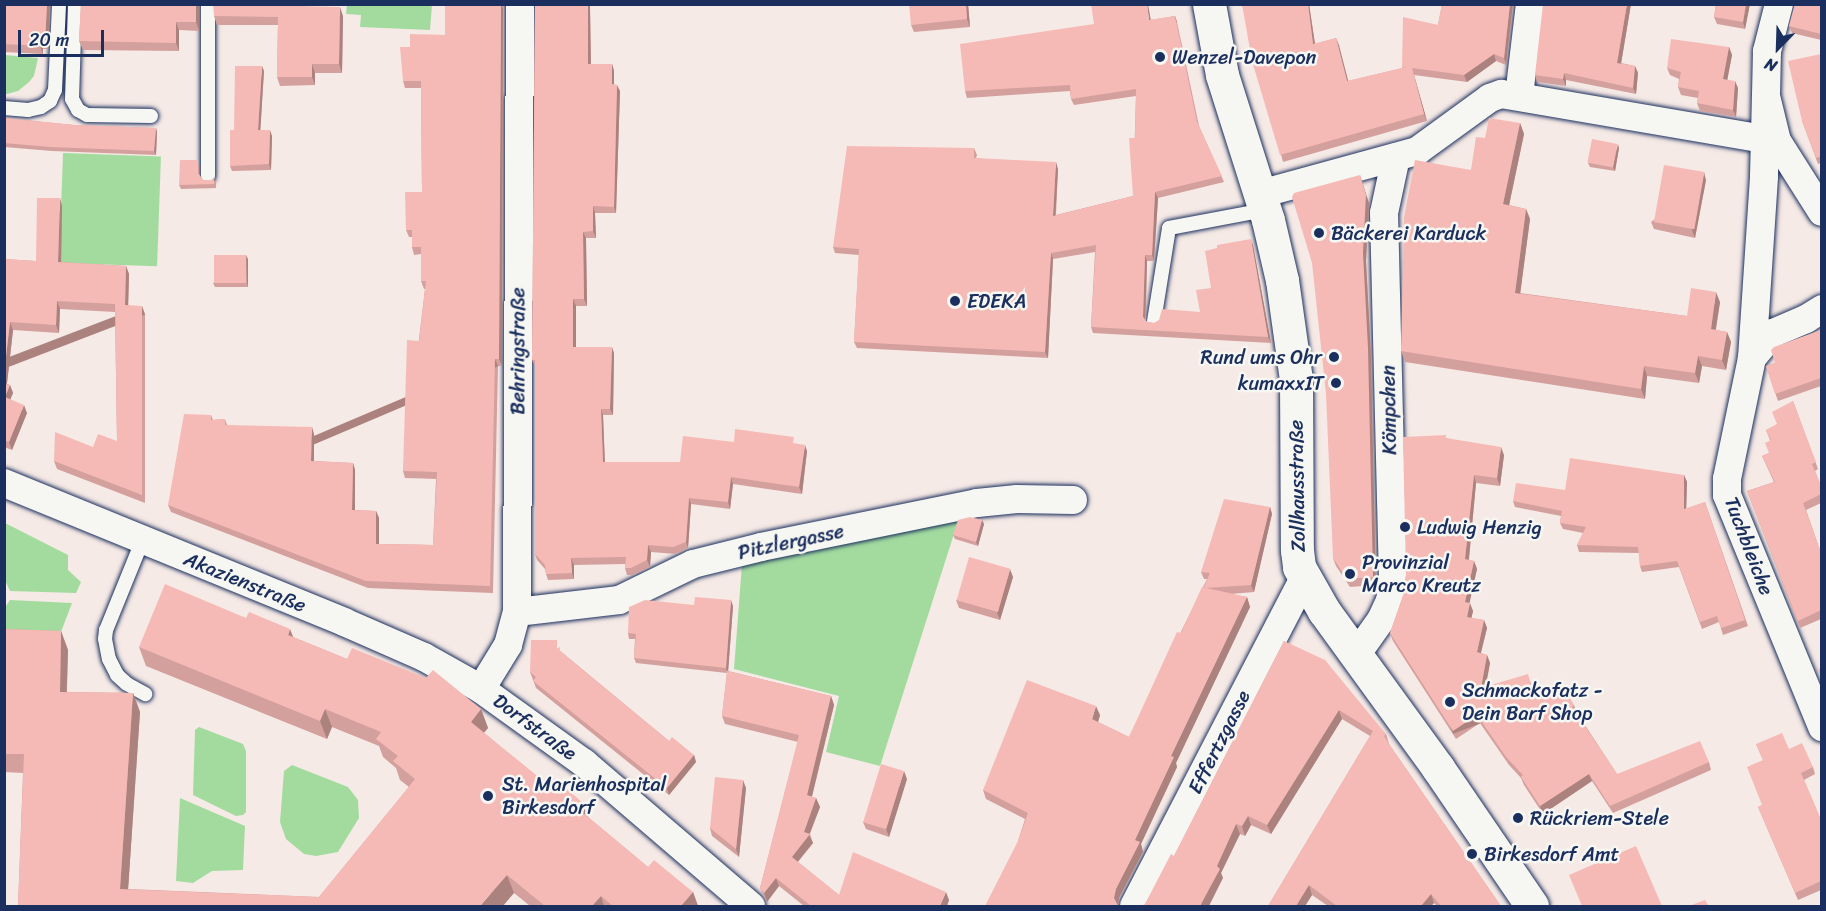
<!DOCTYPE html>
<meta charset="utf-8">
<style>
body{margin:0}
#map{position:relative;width:1826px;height:911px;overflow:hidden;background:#f6eae6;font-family:Sriracha,sans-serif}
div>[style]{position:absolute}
.green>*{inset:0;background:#a3db9f;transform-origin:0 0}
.roads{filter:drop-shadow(0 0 2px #1b2f5e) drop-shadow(0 0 2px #1b2f5e)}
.lane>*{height:14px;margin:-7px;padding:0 7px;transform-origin:7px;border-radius:7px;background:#f6f6f2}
.street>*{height:28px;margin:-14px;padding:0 14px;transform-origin:14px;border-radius:14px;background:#f6f6f2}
.secondary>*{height:33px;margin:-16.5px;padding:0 16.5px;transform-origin:16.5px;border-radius:16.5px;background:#f6f6f2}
.wall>*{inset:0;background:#d4a09d}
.shaded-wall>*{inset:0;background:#ac827f;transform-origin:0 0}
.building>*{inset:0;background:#f6bab6;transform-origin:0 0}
.dots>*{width:16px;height:16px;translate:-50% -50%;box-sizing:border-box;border:3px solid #f6f6f2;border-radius:50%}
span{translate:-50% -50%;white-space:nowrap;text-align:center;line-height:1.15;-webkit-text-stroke:5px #f6f6f2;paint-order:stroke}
.poi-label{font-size:20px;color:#1b2f5e}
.left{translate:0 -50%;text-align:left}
.right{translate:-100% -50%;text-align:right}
.street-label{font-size:20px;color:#1b2f5e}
.frame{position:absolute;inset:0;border:6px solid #1b2f5e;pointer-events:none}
.north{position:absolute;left:1748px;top:18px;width:60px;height:60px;-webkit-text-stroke:4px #f6f6f2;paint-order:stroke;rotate:203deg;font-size:16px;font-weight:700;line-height:24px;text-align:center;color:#1b2f5e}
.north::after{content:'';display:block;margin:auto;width:21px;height:27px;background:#1b2f5e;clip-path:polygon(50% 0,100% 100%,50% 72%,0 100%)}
.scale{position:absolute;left:18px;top:30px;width:86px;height:27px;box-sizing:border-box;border:3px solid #1b2f5e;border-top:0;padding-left:8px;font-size:18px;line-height:21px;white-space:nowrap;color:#1b2f5e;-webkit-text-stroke:4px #f6f6f2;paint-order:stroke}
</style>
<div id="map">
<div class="green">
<div style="clip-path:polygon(347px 5px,432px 5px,430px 30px,360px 27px,361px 15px,346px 14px)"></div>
<div style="clip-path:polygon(5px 55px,38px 58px,34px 76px,29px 82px,18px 91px,7px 94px,5px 94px)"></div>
<div style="left:63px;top:153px;width:98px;height:110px;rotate:2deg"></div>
<div style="clip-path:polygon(959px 518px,880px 766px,826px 752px,839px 696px,734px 669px,742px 564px)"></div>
<div style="clip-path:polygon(5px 523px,68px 555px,68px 570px,81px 582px,76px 593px,10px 591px,5px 580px)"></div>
<div style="clip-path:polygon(10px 600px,72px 603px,56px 645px,5px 644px,4px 609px)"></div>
<div style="clip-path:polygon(199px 727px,243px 744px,246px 751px,246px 812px,243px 815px,236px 816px,193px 795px,195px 730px)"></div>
<div style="clip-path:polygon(292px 765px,348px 787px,358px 800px,359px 818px,338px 852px,316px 856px,304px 854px,286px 839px,280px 822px,284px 771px)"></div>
<div style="clip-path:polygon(180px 798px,245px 826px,243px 870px,212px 871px,193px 883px,176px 881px)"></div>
</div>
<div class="roads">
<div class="lane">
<div style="left:75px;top:4px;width:95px;rotate:91.8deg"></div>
<div style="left:72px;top:99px;width:13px;rotate:61deg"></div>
<div style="left:78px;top:110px;width:10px;rotate:29deg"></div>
<div style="left:87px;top:115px;width:64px;rotate:0.9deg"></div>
<div style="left:208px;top:4px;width:172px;rotate:90deg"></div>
<div style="left:4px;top:108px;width:24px;rotate:5deg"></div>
<div style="left:28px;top:110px;width:13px;rotate:-13deg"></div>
<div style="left:41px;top:107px;width:11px;rotate:-34deg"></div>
<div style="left:50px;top:101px;width:12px;rotate:-66deg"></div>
<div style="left:55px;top:90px;width:86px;rotate:-87.3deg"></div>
<div style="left:1154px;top:321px;width:94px;rotate:-80.8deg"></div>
<div style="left:1169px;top:228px;width:98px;rotate:-10.6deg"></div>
<div style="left:143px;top:539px;width:98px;rotate:112.1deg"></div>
<div style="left:106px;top:630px;width:9px;rotate:96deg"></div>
<div style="left:105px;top:639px;width:20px;rotate:79deg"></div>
<div style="left:109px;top:659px;width:18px;rotate:63deg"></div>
<div style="left:117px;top:675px;width:13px;rotate:42deg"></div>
<div style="left:127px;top:684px;width:21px;rotate:29deg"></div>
</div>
<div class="street">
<div style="left:1779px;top:4px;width:49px;rotate:104.3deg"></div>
<div style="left:1767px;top:51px;width:45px;rotate:91.3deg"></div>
<div style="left:1766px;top:96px;width:46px;rotate:76.3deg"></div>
<div style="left:1777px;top:141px;width:84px;rotate:57.6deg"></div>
<div style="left:1519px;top:96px;width:93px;rotate:-83.2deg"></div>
<div style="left:1260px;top:194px;width:163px;rotate:-15.3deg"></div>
<div style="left:1417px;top:151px;width:90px;rotate:-36deg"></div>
<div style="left:1490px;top:98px;width:12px;rotate:-20deg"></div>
<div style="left:1501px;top:94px;width:280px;rotate:9.7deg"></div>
<div style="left:1822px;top:309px;width:19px;rotate:148deg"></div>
<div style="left:1806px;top:319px;width:36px;rotate:157deg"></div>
<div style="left:1773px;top:333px;width:33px;rotate:130deg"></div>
<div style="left:1752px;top:358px;width:124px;rotate:101.7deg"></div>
<div style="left:1727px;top:479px;width:16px;rotate:90deg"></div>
<div style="left:1727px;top:495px;width:251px;rotate:67.7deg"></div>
<div style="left:1752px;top:358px;width:182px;rotate:-86.2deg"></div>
<div style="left:1764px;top:176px;width:80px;rotate:-88.6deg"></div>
<div style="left:4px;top:483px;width:367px;rotate:22.2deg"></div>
<div style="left:344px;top:622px;width:87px;rotate:23.6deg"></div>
<div style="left:424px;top:657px;width:65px;rotate:29.3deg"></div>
<div style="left:481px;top:689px;width:127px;rotate:35.7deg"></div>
<div style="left:584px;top:763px;width:220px;rotate:40.6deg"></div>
<div style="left:517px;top:612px;width:103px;rotate:-6.7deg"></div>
<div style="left:619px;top:600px;width:82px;rotate:-25.9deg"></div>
<div style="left:693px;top:564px;width:70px;rotate:-14deg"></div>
<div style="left:761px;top:547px;width:220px;rotate:-11.5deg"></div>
<div style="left:977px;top:503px;width:40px;rotate:-5.7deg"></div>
<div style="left:1017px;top:499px;width:56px;rotate:1deg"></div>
<div style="left:1356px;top:655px;width:43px;rotate:-54.5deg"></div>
<div style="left:1381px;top:620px;width:21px;rotate:-65deg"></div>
<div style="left:1390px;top:601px;width:20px;rotate:-81deg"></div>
<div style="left:1393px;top:581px;width:368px;rotate:-91.4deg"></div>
<div style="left:1384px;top:213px;width:57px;rotate:-77.9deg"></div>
<div style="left:481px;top:689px;width:52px;rotate:-58.5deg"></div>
<div style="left:508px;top:645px;width:34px;rotate:-75deg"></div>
<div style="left:517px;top:612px;width:608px;rotate:-89.72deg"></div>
<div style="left:1134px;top:906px;width:369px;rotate:-62.6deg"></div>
</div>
<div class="secondary">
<div style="left:1209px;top:4px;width:72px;rotate:79.6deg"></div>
<div style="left:1222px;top:75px;width:152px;rotate:72.4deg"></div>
<div style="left:1268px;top:220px;width:62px;rotate:76.9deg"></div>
<div style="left:1282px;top:280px;width:100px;rotate:82deg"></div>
<div style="left:1296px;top:379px;width:171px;rotate:89.7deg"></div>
<div style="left:1297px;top:550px;width:17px;rotate:83deg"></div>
<div style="left:1299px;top:567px;width:51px;rotate:60.4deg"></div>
<div style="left:1324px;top:611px;width:194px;rotate:54deg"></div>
<div style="left:1438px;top:768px;width:167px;rotate:55.7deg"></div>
</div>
</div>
<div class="wall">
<div style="clip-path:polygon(4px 4px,50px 4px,48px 49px,43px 49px,43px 54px,4px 52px)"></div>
<div style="clip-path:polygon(81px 4px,199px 4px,199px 31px,179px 30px,179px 51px,83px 50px,79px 41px)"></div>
<div style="clip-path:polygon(501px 4px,502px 4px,503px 9px,502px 366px,498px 366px,493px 593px,368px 588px,171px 512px,168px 505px,211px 415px,213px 420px,225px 419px,227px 425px,314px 434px,314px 461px,353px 463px,355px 470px,355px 510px,376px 511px,379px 518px,379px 544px,433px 545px,436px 479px,405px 478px,403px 471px,425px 289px,424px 289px,421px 281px,421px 254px,414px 255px,412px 247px,412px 237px,409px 237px,406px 230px,422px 192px,421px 88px,405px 88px,403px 81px,410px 47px,445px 35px)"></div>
<div style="clip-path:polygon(535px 4px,609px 4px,609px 6px,590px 6px,591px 64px,612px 64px,614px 71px,614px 84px,620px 91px,616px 213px,595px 213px,596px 238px,586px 238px,587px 306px,576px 306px,576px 347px,614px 353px,613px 415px,603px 415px,605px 462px,680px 462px,734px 442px,797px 444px,807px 451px,802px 494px,733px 484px,730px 509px,691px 504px,688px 548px,676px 554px,651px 552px,650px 567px,633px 575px,627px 575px,625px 568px,625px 564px,574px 565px,574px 579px,548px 580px,546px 574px,545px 569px,537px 560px,535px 554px,535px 366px,532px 360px)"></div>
<div style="clip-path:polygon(968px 4px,970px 27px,914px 32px,911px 25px)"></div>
<div style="clip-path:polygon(1242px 4px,1309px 4px,1315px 44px,1336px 38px,1348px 81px,1403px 68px,1402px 67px,1438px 25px,1442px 4px,1513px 4px,1506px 65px,1496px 61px,1467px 82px,1414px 75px,1427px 121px,1283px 162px)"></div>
<div style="clip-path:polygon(1631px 4px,1621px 63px,1635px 66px,1638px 73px,1636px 94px,1566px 80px,1566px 86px,1537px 82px,1535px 75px)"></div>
<div style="clip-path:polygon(1716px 4px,1750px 4px,1745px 29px,1717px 24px,1714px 17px)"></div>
<div style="clip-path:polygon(1821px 4px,1821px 40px,1792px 33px,1789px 26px)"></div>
<div style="clip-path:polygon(302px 6px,343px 16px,342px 73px,315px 73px,315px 85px,280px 86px,277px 77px,278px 25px,217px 25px,214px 16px)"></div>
<div style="clip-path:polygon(1175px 16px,1177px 22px,1199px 126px,1224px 182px,1158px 198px,1154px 261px,1147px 261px,1146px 321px,1147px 322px,1154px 323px,1200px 312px,1211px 288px,1253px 245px,1271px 343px,1093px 333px,1091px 327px,1095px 252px,1053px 259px,1048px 358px,857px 348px,854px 342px,859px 255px,835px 253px,833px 247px,974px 148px,977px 155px,976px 158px,1058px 169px,1056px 215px,1133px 196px,1136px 96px,1074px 105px,1071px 99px,1070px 91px,967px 98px,965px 91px,1151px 20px)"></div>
<div style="clip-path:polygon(1729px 47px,1732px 55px,1727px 79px,1738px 88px,1736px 117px,1700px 111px,1697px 103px,1698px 98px,1681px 95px,1678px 87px,1679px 79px,1670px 75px,1667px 68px)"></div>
<div style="clip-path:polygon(1821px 54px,1821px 163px,1818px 164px,1802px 121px)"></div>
<div style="clip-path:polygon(264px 71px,260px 130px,272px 136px,271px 170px,232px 171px,230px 166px,234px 130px)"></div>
<div style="clip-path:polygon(4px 118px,74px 125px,156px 128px,157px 132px,156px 155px,52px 151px,4px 147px)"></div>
<div style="clip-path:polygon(1520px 123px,1524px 134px,1509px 205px,1526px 209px,1530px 219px,1520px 293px,1687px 316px,1720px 302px,1716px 330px,1727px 332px,1731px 342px,1726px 370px,1702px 366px,1699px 383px,1647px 376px,1645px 399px,1405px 362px,1401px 351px,1471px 170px,1485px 138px)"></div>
<div style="clip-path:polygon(1619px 148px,1615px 171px,1590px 167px,1588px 163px)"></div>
<div style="clip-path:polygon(199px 164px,199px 175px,203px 180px,216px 181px,216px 188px,181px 189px,179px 185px)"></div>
<div style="clip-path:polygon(1706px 180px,1695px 238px,1654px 229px,1651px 222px)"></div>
<div style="clip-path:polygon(1369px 203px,1366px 261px,1371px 356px,1376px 585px,1350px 587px,1336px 566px,1333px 558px)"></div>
<div style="clip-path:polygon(62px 206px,61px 262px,126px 266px,129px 274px,128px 305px,145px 314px,145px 503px,57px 469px,54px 461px,93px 447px,117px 441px,115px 312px,60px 309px,59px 333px,13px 330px,7px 384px,10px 385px,13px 393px,10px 399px,27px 413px,12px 450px,4px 447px,4px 259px,36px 261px)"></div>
<div style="clip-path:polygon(248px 259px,248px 287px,215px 287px,213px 283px)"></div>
<div style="clip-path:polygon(1821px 330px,1821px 386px,1778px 401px,1766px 366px,1775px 363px)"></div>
<div style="clip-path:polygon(1793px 401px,1818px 469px,1815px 471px,1821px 486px,1821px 503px,1806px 510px,1821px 553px,1821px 619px,1800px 628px,1747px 491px,1774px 482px,1762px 456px,1769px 453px,1770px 440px,1766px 430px,1777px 425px)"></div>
<div style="clip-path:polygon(1446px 438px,1504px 455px,1500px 486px,1476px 483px,1469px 560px,1474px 561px,1477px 569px,1469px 603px,1473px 611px,1471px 618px,1484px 620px,1487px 628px,1481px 653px,1487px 655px,1490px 663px,1485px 687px,1531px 682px,1535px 697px,1574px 705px,1577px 713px,1617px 774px,1709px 762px,1711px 770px,1613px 813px,1592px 781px,1543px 814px,1524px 785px,1521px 778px,1509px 765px,1480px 723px,1456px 739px,1393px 641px,1390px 633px,1403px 596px,1406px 575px)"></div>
<div style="clip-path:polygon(1684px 475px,1687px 482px,1686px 509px,1705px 502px,1748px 626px,1723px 635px,1719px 622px,1702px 629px,1679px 567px,1642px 572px,1640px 566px,1639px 553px,1579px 552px,1577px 545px,1583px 533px,1563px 529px,1560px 523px,1561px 516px,1515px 507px,1513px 501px)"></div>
<div style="clip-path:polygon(1270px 507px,1272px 514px,1254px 592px,1231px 594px,1247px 597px,1250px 607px,1176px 763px,1177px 767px,1141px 844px,1143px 852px,1119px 898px,1118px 906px,1018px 841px,1025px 819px,986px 799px,983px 790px,1100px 715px,1098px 722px,1129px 737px,1207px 579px,1204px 579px,1201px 572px)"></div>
<div style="clip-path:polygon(982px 520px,984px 524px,978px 546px,955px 539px,953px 535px)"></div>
<div style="clip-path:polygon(1013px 577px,1000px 620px,959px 608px,956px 600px)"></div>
<div style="clip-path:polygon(694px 605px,733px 606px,728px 671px,831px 696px,834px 705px,812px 797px,816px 798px,820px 807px,810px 834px,813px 843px,798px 862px,839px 895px,949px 900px,947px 906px,804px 906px,779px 886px,767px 902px,760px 888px,798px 742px,725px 724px,722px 716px,727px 673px,636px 663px,634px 658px,635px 639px,629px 639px,628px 633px)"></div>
<div style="clip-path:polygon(4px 629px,61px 631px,68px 650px,67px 692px,133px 693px,140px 712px,128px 889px,319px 897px,409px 787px,400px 780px,396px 768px,383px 757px,379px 746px,332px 727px,327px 739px,146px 666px,139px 647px,293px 637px,347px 659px,481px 709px,488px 728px,484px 733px,543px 781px,582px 802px,588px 817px,648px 867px,693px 892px,698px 906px,530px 906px,514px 893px,18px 906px,23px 773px,4px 772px)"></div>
<div style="clip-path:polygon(1284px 641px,1386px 734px,1389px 744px,1501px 906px,1437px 906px,1434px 903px,1431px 906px,1328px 906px,1312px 895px,1305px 906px,1268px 906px,1370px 736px,1342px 719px,1271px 834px,1251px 825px,1245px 836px,1240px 834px,1221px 873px,1223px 878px,1145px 904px,1174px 856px)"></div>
<div style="clip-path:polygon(560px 647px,559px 650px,669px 741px,694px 755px,696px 762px,669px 795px,536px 688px,530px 672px)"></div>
<div style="clip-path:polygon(1756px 744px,1789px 749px,1813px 767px,1815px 774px,1804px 780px,1821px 820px,1821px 890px,1798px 900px,1758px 807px,1762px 805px,1763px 760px)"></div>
<div style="clip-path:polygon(907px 779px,889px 837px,866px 829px,863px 822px)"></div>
<div style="clip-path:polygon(746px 788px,739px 857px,712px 836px,710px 828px)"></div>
</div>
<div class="shaded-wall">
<div style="clip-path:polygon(47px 4px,50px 4px,48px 49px,45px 42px)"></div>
<div style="clip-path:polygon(196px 4px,199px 4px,199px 31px,196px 22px)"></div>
<div style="clip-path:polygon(501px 4px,502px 4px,503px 9px,502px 366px,499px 359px)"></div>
<div style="clip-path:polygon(588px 4px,590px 4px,590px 6px,591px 71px,588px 64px)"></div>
<div style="clip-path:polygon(966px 4px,968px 4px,970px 27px,967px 19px)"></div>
<div style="clip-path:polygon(1147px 4px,1148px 4px,1152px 27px,1149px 20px)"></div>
<div style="clip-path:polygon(1308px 4px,1309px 4px,1316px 51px,1313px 44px)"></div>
<div style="clip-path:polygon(1510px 4px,1513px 4px,1506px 65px,1504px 58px)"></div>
<div style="clip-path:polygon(1627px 4px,1631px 4px,1620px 70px,1617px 63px)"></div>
<div style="clip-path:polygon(1746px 4px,1750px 4px,1745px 29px,1743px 22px)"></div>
<div style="clip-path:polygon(340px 7px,343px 16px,342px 73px,339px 64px)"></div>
<div style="left:1175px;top:16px;width:6px;height:108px;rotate:72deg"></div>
<div style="clip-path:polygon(176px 22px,179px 30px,179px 51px,176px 43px)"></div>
<div style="clip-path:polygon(1336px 38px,1339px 45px,1350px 88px,1347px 81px)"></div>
<div style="clip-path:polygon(40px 42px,43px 49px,43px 54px,40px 46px)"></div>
<div style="clip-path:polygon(1729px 47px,1732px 55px,1726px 87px,1723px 79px)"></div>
<div style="clip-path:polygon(1494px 54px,1496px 61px,1467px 82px,1464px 75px)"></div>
<div style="clip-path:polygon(312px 64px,315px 73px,315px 85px,312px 77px)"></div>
<div style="clip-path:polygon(612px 64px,614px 71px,614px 91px,612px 84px)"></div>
<div style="clip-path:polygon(262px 66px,264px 71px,260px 136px,258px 130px)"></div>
<div style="clip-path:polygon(1635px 66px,1638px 73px,1636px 94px,1633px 88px)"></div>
<div style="clip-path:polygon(1412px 68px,1414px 75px,1427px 121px,1424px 114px)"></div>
<div style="clip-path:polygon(1564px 73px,1566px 80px,1566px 86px,1563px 79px)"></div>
<div style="clip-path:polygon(1735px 81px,1738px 88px,1736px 117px,1733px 110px)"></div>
<div style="clip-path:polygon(617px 85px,620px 91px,616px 213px,614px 207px)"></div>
<div style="clip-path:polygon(1520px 123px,1524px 134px,1507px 215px,1503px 204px)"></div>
<div style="clip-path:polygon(156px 128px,157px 132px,156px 155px,154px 151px)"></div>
<div style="clip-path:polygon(270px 130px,272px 136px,271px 170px,269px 164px)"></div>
<div style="clip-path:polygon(1618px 144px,1619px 148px,1615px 171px,1613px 167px)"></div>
<div style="clip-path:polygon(1056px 162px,1058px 169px,1055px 222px,1053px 216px)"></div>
<div style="clip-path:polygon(1704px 172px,1706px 180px,1695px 238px,1692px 230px)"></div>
<div style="clip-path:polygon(1360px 175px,1369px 203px,1366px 261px,1371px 356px,1376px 585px,1373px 577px)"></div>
<div style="clip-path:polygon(1155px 192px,1158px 198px,1154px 261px,1152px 255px)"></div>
<div style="clip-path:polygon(60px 198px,62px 206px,61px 270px,58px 262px)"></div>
<div style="clip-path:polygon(593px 206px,595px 213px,596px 238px,593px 231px)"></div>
<div style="clip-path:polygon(1526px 209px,1530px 219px,1519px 303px,1515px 293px)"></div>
<div style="clip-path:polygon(583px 232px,586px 238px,587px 306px,584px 299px)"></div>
<div style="clip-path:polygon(1251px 239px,1253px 245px,1271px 343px,1268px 337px)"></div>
<div style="clip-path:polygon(1051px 253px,1053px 259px,1048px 358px,1045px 352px)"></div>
<div style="clip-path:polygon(246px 255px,248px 259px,248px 287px,247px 283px)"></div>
<div style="clip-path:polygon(1145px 255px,1147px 261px,1145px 324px,1143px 317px)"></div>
<div style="clip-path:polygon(126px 266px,129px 274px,128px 313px,125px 305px)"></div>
<div style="clip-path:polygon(1716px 292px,1720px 302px,1714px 339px,1711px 329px)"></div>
<div style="clip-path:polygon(573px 299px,576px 306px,576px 354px,573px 347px)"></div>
<div style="clip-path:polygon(57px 301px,60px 309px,59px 333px,56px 325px)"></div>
<div style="left:142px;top:306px;width:9px;height:189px;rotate:69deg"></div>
<div style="clip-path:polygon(10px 322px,13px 330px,6px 392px,4px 387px,4px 374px)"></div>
<div style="clip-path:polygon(1727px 332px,1731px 342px,1726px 370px,1722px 360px)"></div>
<div style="clip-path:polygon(612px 347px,614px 353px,613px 415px,610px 409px)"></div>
<div style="clip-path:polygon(1698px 356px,1702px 366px,1699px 383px,1695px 373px)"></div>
<div style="left:495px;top:359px;width:8px;height:227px;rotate:67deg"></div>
<div style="clip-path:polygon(1644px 366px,1647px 376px,1645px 399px,1641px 389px)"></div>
<div style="clip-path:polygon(10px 385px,13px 393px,8px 405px,5px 397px)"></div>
<div style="clip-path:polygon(24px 405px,27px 413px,12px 450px,9px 442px)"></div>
<div style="clip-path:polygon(601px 409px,603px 415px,605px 469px,603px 462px)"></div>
<div style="clip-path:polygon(312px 427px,314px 434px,314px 468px,311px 461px)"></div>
<div style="clip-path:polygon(805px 445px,807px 451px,802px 494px,799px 487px)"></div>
<div style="clip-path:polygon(1501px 447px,1504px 455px,1500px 486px,1497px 478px)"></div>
<div style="clip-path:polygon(353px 463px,355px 470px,355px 517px,352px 510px)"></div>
<div style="clip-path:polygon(1474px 475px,1476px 483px,1468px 567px,1465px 559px)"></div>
<div style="clip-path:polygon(1684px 475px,1687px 482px,1686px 516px,1684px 509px)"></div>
<div style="clip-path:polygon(731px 477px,733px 484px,730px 509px,728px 502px)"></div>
<div style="clip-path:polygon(689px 498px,691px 504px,688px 548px,686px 542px)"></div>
<div style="clip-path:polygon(1270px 507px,1272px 514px,1254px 592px,1251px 585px)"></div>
<div style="clip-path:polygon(376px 511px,379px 518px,379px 551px,376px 544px)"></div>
<div style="clip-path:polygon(982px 520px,984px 524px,978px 546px,976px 542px)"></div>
<div style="clip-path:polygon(648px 545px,651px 552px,650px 567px,647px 560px)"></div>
<div style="clip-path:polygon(571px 558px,574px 565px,574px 579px,572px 573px)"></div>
<div style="clip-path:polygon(1474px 561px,1477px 569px,1468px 610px,1465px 602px)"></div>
<div style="clip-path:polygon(1010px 569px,1013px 577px,1000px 620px,997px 613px)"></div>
<div style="clip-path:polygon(1247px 597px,1250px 607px,1176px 763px,1177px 767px,1141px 844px,1143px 852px,1119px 898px,1118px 906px,1114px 898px,1116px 889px,1135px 840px,1171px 756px)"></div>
<div style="clip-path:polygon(731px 600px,733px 606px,728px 673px,726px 668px)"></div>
<div style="clip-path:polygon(1470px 603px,1473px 611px,1470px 625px,1467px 617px)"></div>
<div style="clip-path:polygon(1484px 620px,1487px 628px,1479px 660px,1477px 652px)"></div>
<div style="clip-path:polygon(290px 629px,297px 647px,288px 635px)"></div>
<div style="clip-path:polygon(61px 631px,68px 650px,66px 710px,60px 692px)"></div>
<div style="clip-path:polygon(1487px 655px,1490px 663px,1484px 696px,1481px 688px)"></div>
<div style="clip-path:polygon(133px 693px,140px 712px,127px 906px,120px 889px)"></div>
<div style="clip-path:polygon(831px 696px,834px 705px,810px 804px,807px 795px)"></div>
<div style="clip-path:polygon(1096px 706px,1100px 715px,1096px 729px,1092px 719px)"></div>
<div style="clip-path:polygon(325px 709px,332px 727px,327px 739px,320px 721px)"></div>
<div style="clip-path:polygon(481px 709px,488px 728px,477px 740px,471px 722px)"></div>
<div style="clip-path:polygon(1339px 710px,1342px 719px,1271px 834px,1267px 825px)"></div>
<div style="left:1477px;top:715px;width:9px;height:29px;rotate:69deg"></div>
<div style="clip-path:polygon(694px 755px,696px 762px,669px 795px,667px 788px)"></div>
<div style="clip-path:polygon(904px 771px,907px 779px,889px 837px,886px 829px)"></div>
<div style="clip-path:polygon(1589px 774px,1592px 781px,1543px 814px,1540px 806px)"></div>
<div style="clip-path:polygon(743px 780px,746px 788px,739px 857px,736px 849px)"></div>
<div style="clip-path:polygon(816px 798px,820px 807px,809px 835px,813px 843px,795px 865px,792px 857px,804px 832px)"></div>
<div style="clip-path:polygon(582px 802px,589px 820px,577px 808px)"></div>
<div style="clip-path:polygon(1248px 816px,1251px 825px,1245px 836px,1242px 826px)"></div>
<div style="clip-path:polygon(1236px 824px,1240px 834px,1221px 873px,1223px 878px,1209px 906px,1200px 906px,1217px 866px)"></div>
<div style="clip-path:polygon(507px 875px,514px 893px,503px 906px,480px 906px)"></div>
<div style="clip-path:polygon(776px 878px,779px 886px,767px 902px,764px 893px)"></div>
<div style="clip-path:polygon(1309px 885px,1312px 895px,1305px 906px,1296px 906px)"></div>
<div style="clip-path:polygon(693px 892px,698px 906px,681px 906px)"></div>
<div style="clip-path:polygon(946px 892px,949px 900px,947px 906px,940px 906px)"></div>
<div style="clip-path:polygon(1431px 894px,1434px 903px,1431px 906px,1421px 906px)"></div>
<div style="clip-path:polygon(601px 896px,604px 906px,592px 906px)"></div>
</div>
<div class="building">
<div style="clip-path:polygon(4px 4px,47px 4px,45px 42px,40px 42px,40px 46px,4px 44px)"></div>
<div style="clip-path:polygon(81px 4px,196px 4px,196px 22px,176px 22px,176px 43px,79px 41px)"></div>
<div style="clip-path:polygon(213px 4px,299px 4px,299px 6px,340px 7px,339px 64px,312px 64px,312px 77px,277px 77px,278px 17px,214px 16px)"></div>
<div style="clip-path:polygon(445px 4px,501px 4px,499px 359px,495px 359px,490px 586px,366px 581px,168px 505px,184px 414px,211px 415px,211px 420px,225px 419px,225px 425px,312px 427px,311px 461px,353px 463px,352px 510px,376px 511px,376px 544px,433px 545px,437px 472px,403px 471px,407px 340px,419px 341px,426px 281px,421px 281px,421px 247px,412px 247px,412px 230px,406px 230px,405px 192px,422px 192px,421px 81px,403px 81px,400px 47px,410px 47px,410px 34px,445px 35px)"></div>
<div style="clip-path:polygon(535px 4px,588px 4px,588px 64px,612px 64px,612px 84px,617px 85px,614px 207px,593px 206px,593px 231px,583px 232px,584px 299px,573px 299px,573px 347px,612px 347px,610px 409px,601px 409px,603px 462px,680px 462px,683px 436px,734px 442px,735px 429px,794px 437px,793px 443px,805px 445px,799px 487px,731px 477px,728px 502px,689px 498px,686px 542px,673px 547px,648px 545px,647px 560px,631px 568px,625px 568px,626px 557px,571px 558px,572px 573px,546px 574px,545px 565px,535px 554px,535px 360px,532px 360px)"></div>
<div style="clip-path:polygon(909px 4px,966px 4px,967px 19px,911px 25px)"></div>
<div style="clip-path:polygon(1091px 4px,1147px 4px,1149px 20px,1175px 16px,1197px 122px,1222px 176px,1155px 192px,1152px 255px,1145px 255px,1143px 317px,1147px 322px,1154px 323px,1159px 320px,1162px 309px,1200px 312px,1196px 290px,1211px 288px,1205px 251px,1217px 248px,1217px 245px,1251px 239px,1268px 337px,1091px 327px,1096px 245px,1051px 253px,1045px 352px,854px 342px,859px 249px,833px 247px,847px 146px,974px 148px,974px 158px,1056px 162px,1053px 216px,1133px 196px,1129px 138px,1135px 138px,1136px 89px,1071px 99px,1070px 85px,965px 91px,960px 44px,1094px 24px)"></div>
<div style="clip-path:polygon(1242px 4px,1308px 4px,1313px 44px,1336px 38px,1347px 81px,1406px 67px,1402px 67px,1403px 17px,1438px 25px,1442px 4px,1510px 4px,1504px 58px,1494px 54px,1464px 75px,1412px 68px,1424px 114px,1280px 155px,1252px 61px)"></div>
<div style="clip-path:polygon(1543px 4px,1627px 4px,1617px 63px,1635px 66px,1633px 88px,1564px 73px,1563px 79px,1535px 75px)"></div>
<div style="clip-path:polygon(1716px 4px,1746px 4px,1743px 22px,1714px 17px)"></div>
<div style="clip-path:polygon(1795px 4px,1821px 4px,1821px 34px,1789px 26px)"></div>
<div style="clip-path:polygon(1671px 39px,1729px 47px,1723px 79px,1735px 81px,1733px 110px,1697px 103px,1699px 91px,1678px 87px,1681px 72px,1667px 68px)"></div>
<div style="clip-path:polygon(1821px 54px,1821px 156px,1816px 158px,1802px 121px,1788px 61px)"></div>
<div style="clip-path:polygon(235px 66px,262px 66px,258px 130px,270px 130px,269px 164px,230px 166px,230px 130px,234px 130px)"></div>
<div style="clip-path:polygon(4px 118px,74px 125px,156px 128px,154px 151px,51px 147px,4px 143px)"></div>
<div style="clip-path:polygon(1489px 118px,1520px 123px,1503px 204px,1526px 209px,1515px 293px,1687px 316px,1691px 288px,1716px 292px,1711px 329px,1727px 332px,1722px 360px,1698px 356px,1695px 373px,1644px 366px,1641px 389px,1401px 351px,1404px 217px,1415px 160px,1471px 170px,1476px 137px,1485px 138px)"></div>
<div style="left:1592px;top:139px;width:26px;height:24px;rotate:11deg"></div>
<div style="clip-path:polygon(180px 160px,198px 160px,198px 173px,203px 180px,211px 180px,214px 177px,214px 184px,179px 185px)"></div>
<div style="left:1664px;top:165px;width:41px;height:58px;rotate:10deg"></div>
<div style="clip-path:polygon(1360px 175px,1366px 195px,1363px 253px,1368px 348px,1373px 577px,1347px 579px,1333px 558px,1326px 394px,1312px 263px,1292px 197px,1294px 193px)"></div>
<div style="clip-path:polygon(37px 198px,60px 198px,58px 262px,126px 266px,125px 305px,142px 306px,142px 495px,54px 461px,55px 432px,93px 447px,98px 434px,117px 441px,115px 304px,57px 301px,56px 325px,10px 322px,4px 374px,4px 259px,36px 261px)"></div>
<div style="left:214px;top:255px;width:32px;height:28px"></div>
<div style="clip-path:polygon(1821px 330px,1821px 378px,1775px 394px,1766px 366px,1775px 363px,1771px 350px,1774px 347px)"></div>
<div style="clip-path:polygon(4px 384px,10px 385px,5px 397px,24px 405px,9px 442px,4px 440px)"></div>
<div style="clip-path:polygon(1793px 401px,1816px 462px,1812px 464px,1821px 486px,1821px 494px,1803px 503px,1821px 553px,1821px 610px,1798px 621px,1747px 491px,1775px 482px,1762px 456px,1769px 453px,1765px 443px,1771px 440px,1766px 430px,1777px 424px,1772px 412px)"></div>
<div style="clip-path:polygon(1446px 435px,1446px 438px,1501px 447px,1497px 478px,1474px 475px,1465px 559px,1474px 561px,1465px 602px,1470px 603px,1467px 617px,1484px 620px,1477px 652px,1487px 655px,1481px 688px,1528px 674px,1535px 698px,1565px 689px,1574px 705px,1572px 707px,1617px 774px,1700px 741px,1709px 762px,1610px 806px,1589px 774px,1540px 806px,1521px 777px,1523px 775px,1506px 757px,1477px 715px,1453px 731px,1390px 633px,1403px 596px,1406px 575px,1403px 437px)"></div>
<div style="clip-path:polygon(1570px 458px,1684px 475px,1684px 509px,1705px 502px,1745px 620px,1721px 628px,1717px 616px,1700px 622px,1677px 561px,1640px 566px,1638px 547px,1577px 545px,1586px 527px,1560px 523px,1562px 511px,1513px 501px,1516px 483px,1565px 490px)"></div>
<div style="clip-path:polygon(1224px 499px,1270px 507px,1251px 585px,1206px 588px,1204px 587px,1210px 573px,1201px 572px)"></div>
<div style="clip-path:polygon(970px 517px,982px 520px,976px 542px,953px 535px,958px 520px)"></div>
<div style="left:969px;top:557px;width:43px;height:45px;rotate:16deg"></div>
<div style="clip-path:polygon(165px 584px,246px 618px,249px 612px,290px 629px,288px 635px,347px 659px,352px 648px,426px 678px,433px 670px,481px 709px,471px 722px,543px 781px,549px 774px,582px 802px,577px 808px,648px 867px,654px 860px,693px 892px,681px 906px,613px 906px,601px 896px,592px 906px,545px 906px,507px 875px,480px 906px,18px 906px,24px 754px,4px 754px,4px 629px,61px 631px,60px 692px,133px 693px,120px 889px,319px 897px,415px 779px,393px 761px,398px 756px,376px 739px,381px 732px,325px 709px,320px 721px,139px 647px)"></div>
<div style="clip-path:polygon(1202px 587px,1247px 597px,1171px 756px,1174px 757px,1135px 840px,1140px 842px,1116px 889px,1114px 898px,1118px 906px,985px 906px,1018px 841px,1028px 813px,983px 790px,1027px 680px,1096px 706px,1092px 719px,1129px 737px,1177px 632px,1181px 633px)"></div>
<div style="clip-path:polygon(695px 597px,731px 600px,726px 668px,634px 658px,636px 634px,628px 633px,629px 607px,645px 600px,694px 605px)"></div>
<div style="clip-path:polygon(531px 640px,557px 640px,557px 648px,573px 662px,669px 741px,672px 737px,694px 755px,667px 788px,533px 681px,536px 677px,530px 672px)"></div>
<div style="clip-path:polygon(1284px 641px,1325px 660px,1386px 734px,1384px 736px,1395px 753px,1501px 906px,1441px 906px,1431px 894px,1421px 906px,1337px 906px,1309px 885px,1296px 906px,1268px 906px,1373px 731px,1339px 710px,1267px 825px,1248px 816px,1242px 826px,1236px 824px,1217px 866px,1220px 869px,1200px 906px,1142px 906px,1145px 904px,1171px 854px,1174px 856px)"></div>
<div style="clip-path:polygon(1821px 668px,1821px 679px,1818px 670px)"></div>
<div style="clip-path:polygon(727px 671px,831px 696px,807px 795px,816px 798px,804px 832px,810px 834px,792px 857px,839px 895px,853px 852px,946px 892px,940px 906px,811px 906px,776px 878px,764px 893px,760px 888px,799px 735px,722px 716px)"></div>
<div style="clip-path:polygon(1782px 733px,1789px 749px,1802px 743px,1813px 767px,1801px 773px,1821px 820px,1821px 881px,1795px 893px,1758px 807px,1762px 805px,1747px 767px,1763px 760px,1756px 744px)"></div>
<div style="left:881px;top:764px;width:24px;height:61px;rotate:17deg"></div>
<div style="clip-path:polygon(715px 777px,743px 780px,736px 849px,710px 828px)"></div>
<div style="clip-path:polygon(1636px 846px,1662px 906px,1582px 906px,1569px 875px)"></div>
<div style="clip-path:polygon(1705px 900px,1709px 906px,1689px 906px)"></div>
</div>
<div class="dots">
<div style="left:1160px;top:57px;background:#1b2f5e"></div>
<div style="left:1319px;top:233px;background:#1b2f5e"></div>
<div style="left:955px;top:301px;background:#1b2f5e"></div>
<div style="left:1334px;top:357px;background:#1b2f5e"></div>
<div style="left:1336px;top:383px;background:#1b2f5e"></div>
<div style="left:1405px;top:527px;background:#1b2f5e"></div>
<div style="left:1350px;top:574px;background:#1b2f5e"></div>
<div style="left:1450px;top:702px;background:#1b2f5e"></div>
<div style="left:488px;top:796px;background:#1b2f5e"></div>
<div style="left:1518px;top:818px;background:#1b2f5e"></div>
<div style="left:1472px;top:854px;background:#1b2f5e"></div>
</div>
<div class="poi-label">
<span class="left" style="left:1172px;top:57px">Wenzel-Davepon</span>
<span class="left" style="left:1331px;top:233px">Bäckerei Karduck</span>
<span class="left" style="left:967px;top:301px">EDEKA</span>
<span class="right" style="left:1322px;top:357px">Rund ums Ohr</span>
<span class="right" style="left:1324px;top:383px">kumaxxIT</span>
<span class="left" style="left:1417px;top:527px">Ludwig Henzig</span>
<span class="left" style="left:1362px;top:574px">Provinzial<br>Marco Kreutz</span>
<span class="left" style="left:1462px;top:702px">Schmackofatz -<br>Dein Barf Shop</span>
<span class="left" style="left:502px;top:796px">St. Marienhospital<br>Birkesdorf</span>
<span class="left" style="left:1530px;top:818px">Rückriem-Stele</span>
<span class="left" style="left:1484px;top:854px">Birkesdorf Amt</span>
</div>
<div class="street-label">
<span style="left:518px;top:351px;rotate:-90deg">Behringstraße</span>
<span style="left:1389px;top:410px;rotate:-91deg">Kömpchen</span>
<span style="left:1297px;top:486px;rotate:-91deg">Zollhausstraße</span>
<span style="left:791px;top:542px;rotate:-12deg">Pitzlergasse</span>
<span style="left:1749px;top:546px;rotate:69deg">Tuchbleiche</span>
<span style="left:245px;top:582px;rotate:22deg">Akazienstraße</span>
<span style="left:535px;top:727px;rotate:36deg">Dorfstraße</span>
<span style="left:1219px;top:742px;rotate:-63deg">Effertzgasse</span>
</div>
<div class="frame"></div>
<div class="north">N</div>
<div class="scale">20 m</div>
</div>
